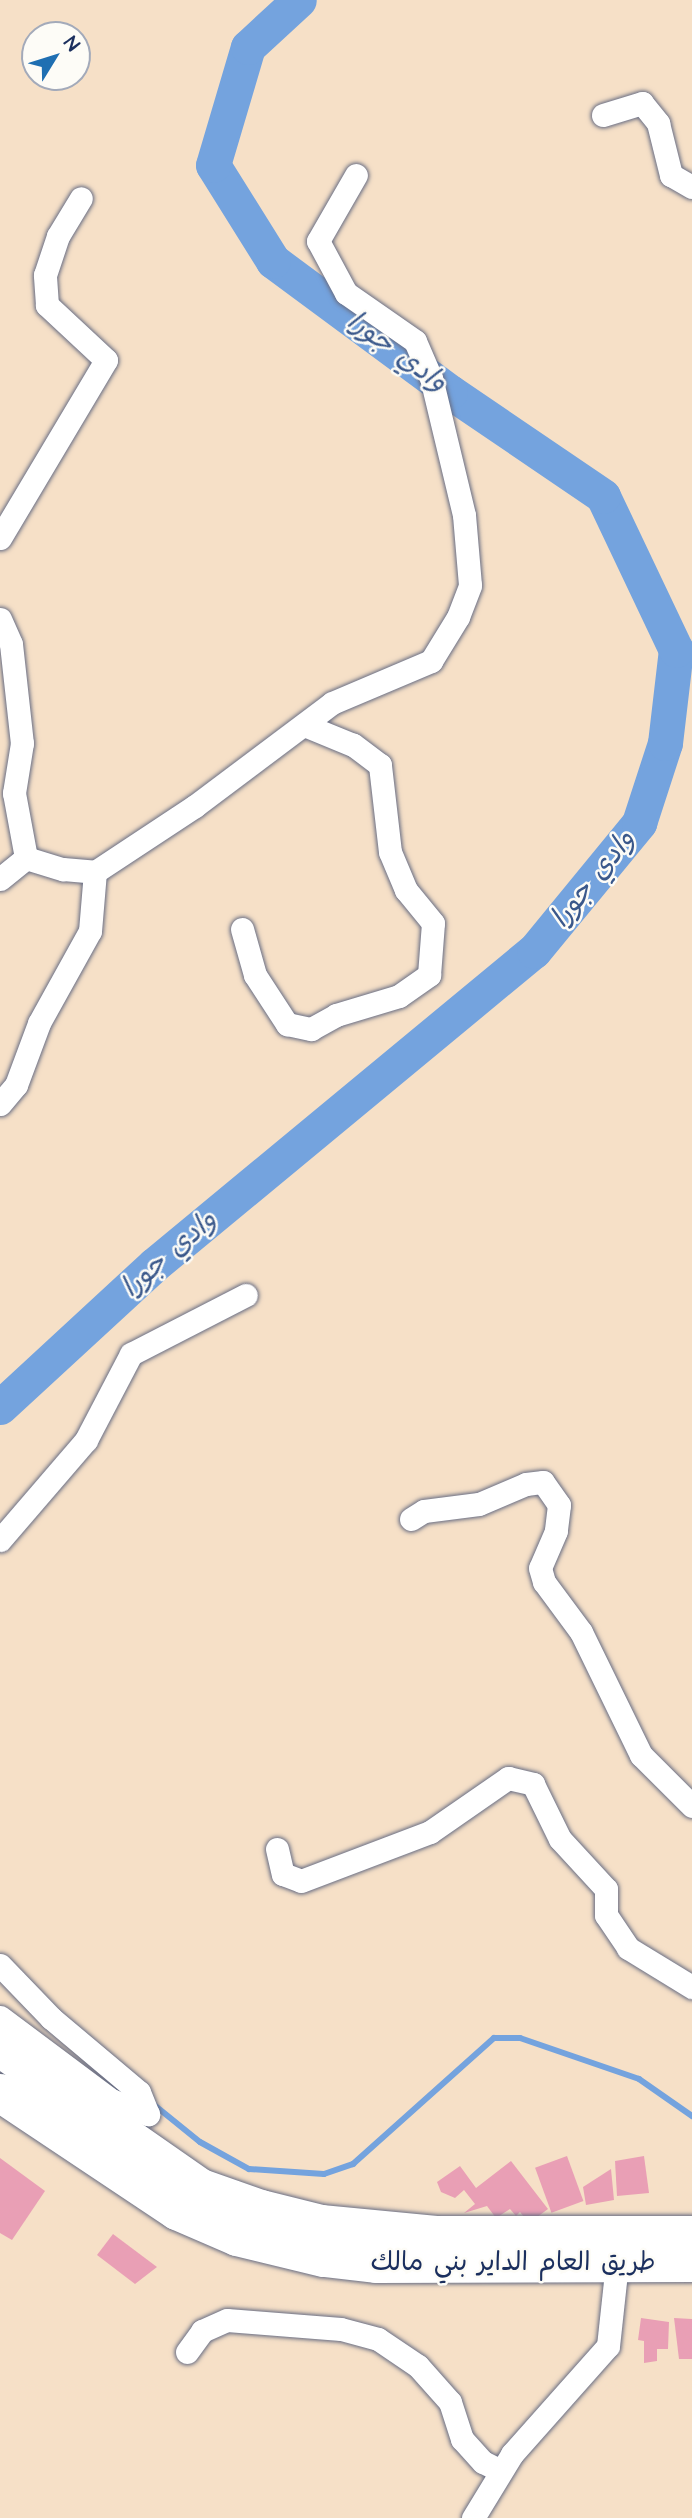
<!DOCTYPE html>
<meta charset="utf-8">
<style>
body{margin:0}
#map{position:relative;width:692px;height:2518px;overflow:hidden;background:#f6e0c7;font-family:"Architects Daughter","Playpen Sans Arabic",sans-serif}
div>[style]{position:absolute}
.stream>*{height:6px;margin:-3px;padding:0 3px;transform-origin:3px;border-radius:3px;background:#74a3de}
.river>*{height:35px;margin:-17.5px;padding:0 17.5px;transform-origin:17.5px;border-radius:17.5px;background:#74a3de}
.building>*{inset:0;background:#e99fb5;transform-origin:0 0}
.roads{filter:drop-shadow(0 0 2px #686d83) drop-shadow(0 0 2px #686d83)}
.minor>*{height:23px;margin:-11.5px;padding:0 11.5px;transform-origin:11.5px;border-radius:11.5px;background:#fff}
.trunk>*{height:38px;margin:-19px;padding:0 19px;transform-origin:19px;border-radius:19px;background:#fff}
span{translate:-50% -50%;white-space:nowrap;text-align:center;line-height:1.15;-webkit-text-stroke:5px #fdfcf7;paint-order:stroke}
.street-label{font-size:26px;color:#1b2f5e}
.water-label{font-size:28px;color:#3a588b;font-style:italic}
.north{position:absolute;left:21px;top:21px;width:70px;height:70px;box-sizing:border-box;background:#fdfcf7;border:2px solid #a3aaba;border-radius:50%;rotate:52deg;font-size:19px;font-weight:700;line-height:28px;text-align:center;color:#1b2f5e}
.north::after{content:'';display:block;margin:auto;width:24px;height:32px;background:#1f6fb2;clip-path:polygon(50% 0,100% 100%,50% 72%,0 100%)}
</style>
<div id="map">
<div class="stream">
<div style="left:153px;top:2104px;width:60px;rotate:39deg"></div>
<div style="left:200px;top:2142px;width:56px;rotate:28.9deg"></div>
<div style="left:249px;top:2169px;width:75px;rotate:3.8deg"></div>
<div style="left:324px;top:2174px;width:31px;rotate:-19deg"></div>
<div style="left:353px;top:2164px;width:189px;rotate:-41.8deg"></div>
<div style="left:494px;top:2038px;width:26px"></div>
<div style="left:520px;top:2038px;width:126px;rotate:19deg"></div>
<div style="left:639px;top:2079px;width:65px;rotate:34.9deg"></div>
</div>
<div class="river">
<div style="left:0;top:1407px;width:209px;rotate:-42.7deg"></div>
<div style="left:154px;top:1265px;width:493px;rotate:-39.6deg"></div>
<div style="left:534px;top:951px;width:166px;rotate:-50.6deg"></div>
<div style="left:639px;top:823px;width:84px;rotate:-72deg"></div>
<div style="left:665px;top:743px;width:94px;rotate:-83.3deg"></div>
<div style="left:676px;top:650px;width:170px;rotate:-115.4deg"></div>
<div style="left:603px;top:496px;width:185px;rotate:-145.8deg"></div>
<div style="left:450px;top:392px;width:220px;rotate:-143.5deg"></div>
<div style="left:273px;top:261px;width:113px;rotate:-122deg"></div>
<div style="left:213px;top:165px;width:123px;rotate:-73.5deg"></div>
<div style="left:248px;top:47px;width:69px;rotate:-42.7deg"></div>
</div>
<div class="building">
<div style="left:567px;top:2156px;width:48px;height:34px;rotate:70deg"></div>
<div style="clip-path:polygon(644px 2156px,649px 2193px,617px 2196px,615px 2161px)"></div>
<div style="clip-path:polygon(0 2158px,45px 2191px,12px 2240px,0 2233px)"></div>
<div style="clip-path:polygon(511px 2161px,548px 2209px,529px 2223px,520px 2212px,516px 2216px,510px 2209px,496px 2218px,487px 2206px,464px 2213px,475px 2204px,464px 2190px,455px 2198px,441px 2192px,437px 2182px,460px 2166px,476px 2188px)"></div>
<div style="clip-path:polygon(611px 2169px,614px 2200px,586px 2205px,583px 2187px)"></div>
<div style="clip-path:polygon(113px 2234px,157px 2267px,135px 2284px,97px 2255px)"></div>
<div style="clip-path:polygon(641px 2318px,669px 2322px,668px 2349px,657px 2349px,657px 2361px,644px 2363px,644px 2341px,638px 2340px)"></div>
<div style="clip-path:polygon(674px 2318px,692px 2319px,692px 2359px,679px 2359px)"></div>
</div>
<div class="roads">
<div class="minor">
<div style="left:603px;top:115px;width:41px;rotate:-17.1deg"></div>
<div style="left:642px;top:103px;width:26px;rotate:51deg"></div>
<div style="left:658px;top:123px;width:54px;rotate:76deg"></div>
<div style="left:671px;top:175px;width:24px;rotate:30deg"></div>
<div style="left:0;top:538px;width:207px;rotate:-59.2deg"></div>
<div style="left:106px;top:360px;width:81px;rotate:-137deg"></div>
<div style="left:47px;top:305px;width:30px;rotate:-94deg"></div>
<div style="left:45px;top:275px;width:41px;rotate:-71.6deg"></div>
<div style="left:58px;top:236px;width:44px;rotate:-58.8deg"></div>
<div style="left:0;top:619px;width:27px;rotate:66deg"></div>
<div style="left:11px;top:644px;width:100px;rotate:83.7deg"></div>
<div style="left:22px;top:743px;width:51px;rotate:99.1deg"></div>
<div style="left:14px;top:793px;width:66px;rotate:79.5deg"></div>
<div style="left:26px;top:858px;width:39px;rotate:17deg"></div>
<div style="left:63px;top:869px;width:32px;rotate:5deg"></div>
<div style="left:95px;top:872px;width:120px;rotate:-33.4deg"></div>
<div style="left:195px;top:806px;width:171px;rotate:-36.9deg"></div>
<div style="left:332px;top:703px;width:108px;rotate:-23deg"></div>
<div style="left:431px;top:661px;width:52px;rotate:-58.5deg"></div>
<div style="left:458px;top:617px;width:34px;rotate:-69deg"></div>
<div style="left:470px;top:585px;width:70px;rotate:-94.9deg"></div>
<div style="left:464px;top:515px;width:141px;rotate:-103.5deg"></div>
<div style="left:431px;top:378px;width:40px;rotate:-113.4deg"></div>
<div style="left:415px;top:341px;width:84px;rotate:-145.2deg"></div>
<div style="left:346px;top:293px;width:59px;rotate:-118.3deg"></div>
<div style="left:318px;top:241px;width:76px;rotate:-60.1deg"></div>
<div style="left:0;top:879px;width:33px;rotate:-39deg"></div>
<div style="left:242px;top:929px;width:48px;rotate:74.2deg"></div>
<div style="left:255px;top:975px;width:59px;rotate:56.9deg"></div>
<div style="left:287px;top:1024px;width:25px;rotate:12deg"></div>
<div style="left:311px;top:1029px;width:29px;rotate:-29deg"></div>
<div style="left:336px;top:1015px;width:66px;rotate:-16.8deg"></div>
<div style="left:399px;top:996px;width:37px;rotate:-35deg"></div>
<div style="left:429px;top:975px;width:52px;rotate:-85.6deg"></div>
<div style="left:433px;top:923px;width:43px;rotate:-129.3deg"></div>
<div style="left:406px;top:890px;width:41px;rotate:-112.8deg"></div>
<div style="left:390px;top:852px;width:88px;rotate:-96.6deg"></div>
<div style="left:380px;top:765px;width:34px;rotate:-143deg"></div>
<div style="left:353px;top:745px;width:53px;rotate:-157.8deg"></div>
<div style="left:0;top:1104px;width:25px;rotate:-50deg"></div>
<div style="left:16px;top:1085px;width:66px;rotate:-69.6deg"></div>
<div style="left:39px;top:1023px;width:105px;rotate:-61deg"></div>
<div style="left:90px;top:931px;width:59px;rotate:-85.2deg"></div>
<div style="left:411px;top:1519px;width:15px;rotate:-32deg"></div>
<div style="left:424px;top:1511px;width:55px;rotate:-7.3deg"></div>
<div style="left:479px;top:1504px;width:51px;rotate:-23.1deg"></div>
<div style="left:526px;top:1484px;width:17px;rotate:-7deg"></div>
<div style="left:543px;top:1482px;width:28px;rotate:55deg"></div>
<div style="left:559px;top:1505px;width:26px;rotate:97deg"></div>
<div style="left:556px;top:1531px;width:40px;rotate:113.4deg"></div>
<div style="left:540px;top:1568px;width:15px;rotate:74deg"></div>
<div style="left:544px;top:1582px;width:62px;rotate:53.5deg"></div>
<div style="left:581px;top:1632px;width:137px;rotate:64deg"></div>
<div style="left:641px;top:1755px;width:72px;rotate:45deg"></div>
<div style="left:0;top:1540px;width:132px;rotate:-49.3deg"></div>
<div style="left:86px;top:1440px;width:97px;rotate:-62.4deg"></div>
<div style="left:131px;top:1354px;width:129px;rotate:-27.2deg"></div>
<div style="left:277px;top:1849px;width:26px;rotate:77deg"></div>
<div style="left:283px;top:1874px;width:19px;rotate:21deg"></div>
<div style="left:301px;top:1881px;width:138px;rotate:-20.8deg"></div>
<div style="left:430px;top:1832px;width:95px;rotate:-34.7deg"></div>
<div style="left:508px;top:1778px;width:26px;rotate:13deg"></div>
<div style="left:533px;top:1784px;width:61px;rotate:63.9deg"></div>
<div style="left:560px;top:1839px;width:68px;rotate:47.4deg"></div>
<div style="left:606px;top:1889px;width:26px;rotate:90deg"></div>
<div style="left:606px;top:1915px;width:40px;rotate:56deg"></div>
<div style="left:628px;top:1948px;width:75px;rotate:31.4deg"></div>
<div style="left:0;top:1965px;width:74px;rotate:46.1deg"></div>
<div style="left:51px;top:2018px;width:115px;rotate:40.1deg"></div>
<div style="left:139px;top:2092px;width:24px;rotate:68deg"></div>
<div style="left:0;top:2017px;width:139px;rotate:36.8deg"></div>
<div style="left:111px;top:2100px;width:40px;rotate:21deg"></div>
<div style="left:187px;top:2352px;width:26px;rotate:-54deg"></div>
<div style="left:202px;top:2331px;width:27px;rotate:-24deg"></div>
<div style="left:227px;top:2320px;width:114px;rotate:4.5deg"></div>
<div style="left:341px;top:2329px;width:38px;rotate:15deg"></div>
<div style="left:378px;top:2339px;width:48px;rotate:34deg"></div>
<div style="left:418px;top:2366px;width:48px;rotate:48.4deg"></div>
<div style="left:450px;top:2402px;width:39px;rotate:72deg"></div>
<div style="left:462px;top:2439px;width:31px;rotate:48deg"></div>
<div style="left:483px;top:2462px;width:20px;rotate:27deg"></div>
<div style="left:473px;top:2518px;width:75px;rotate:-58.6deg"></div>
<div style="left:512px;top:2454px;width:144px;rotate:-48.4deg"></div>
<div style="left:608px;top:2346px;width:83px;rotate:-83.8deg"></div>
</div>
<div class="trunk">
<div style="left:0;top:2048px;width:245px;rotate:34.9deg"></div>
<div style="left:201px;top:2188px;width:64px;rotate:19.3deg"></div>
<div style="left:261px;top:2209px;width:62px;rotate:14deg"></div>
<div style="left:321px;top:2224px;width:118px;rotate:5.4deg"></div>
<div style="left:438px;top:2235px;width:254px"></div>
<div style="left:0;top:2093px;width:213px;rotate:33.7deg"></div>
<div style="left:177px;top:2211px;width:65px;rotate:23.4deg"></div>
<div style="left:237px;top:2237px;width:89px;rotate:13.6deg"></div>
<div style="left:324px;top:2258px;width:52px;rotate:6.6deg"></div>
<div style="left:376px;top:2264px;width:316px;rotate:-0.2deg"></div>
</div>
</div>
<div class="street-label">
<span style="left:513px;top:2263px">طريق العام الداير بني مالك</span>
</div>
<div class="water-label">
<span style="left:397px;top:352px;rotate:36deg">وادي جورا</span>
<span style="left:593px;top:879px;rotate:-51deg">وادي جورا</span>
<span style="left:169px;top:1254px;rotate:-41deg">وادي جورا</span>
</div>
<div class="north">N</div>
</div>
